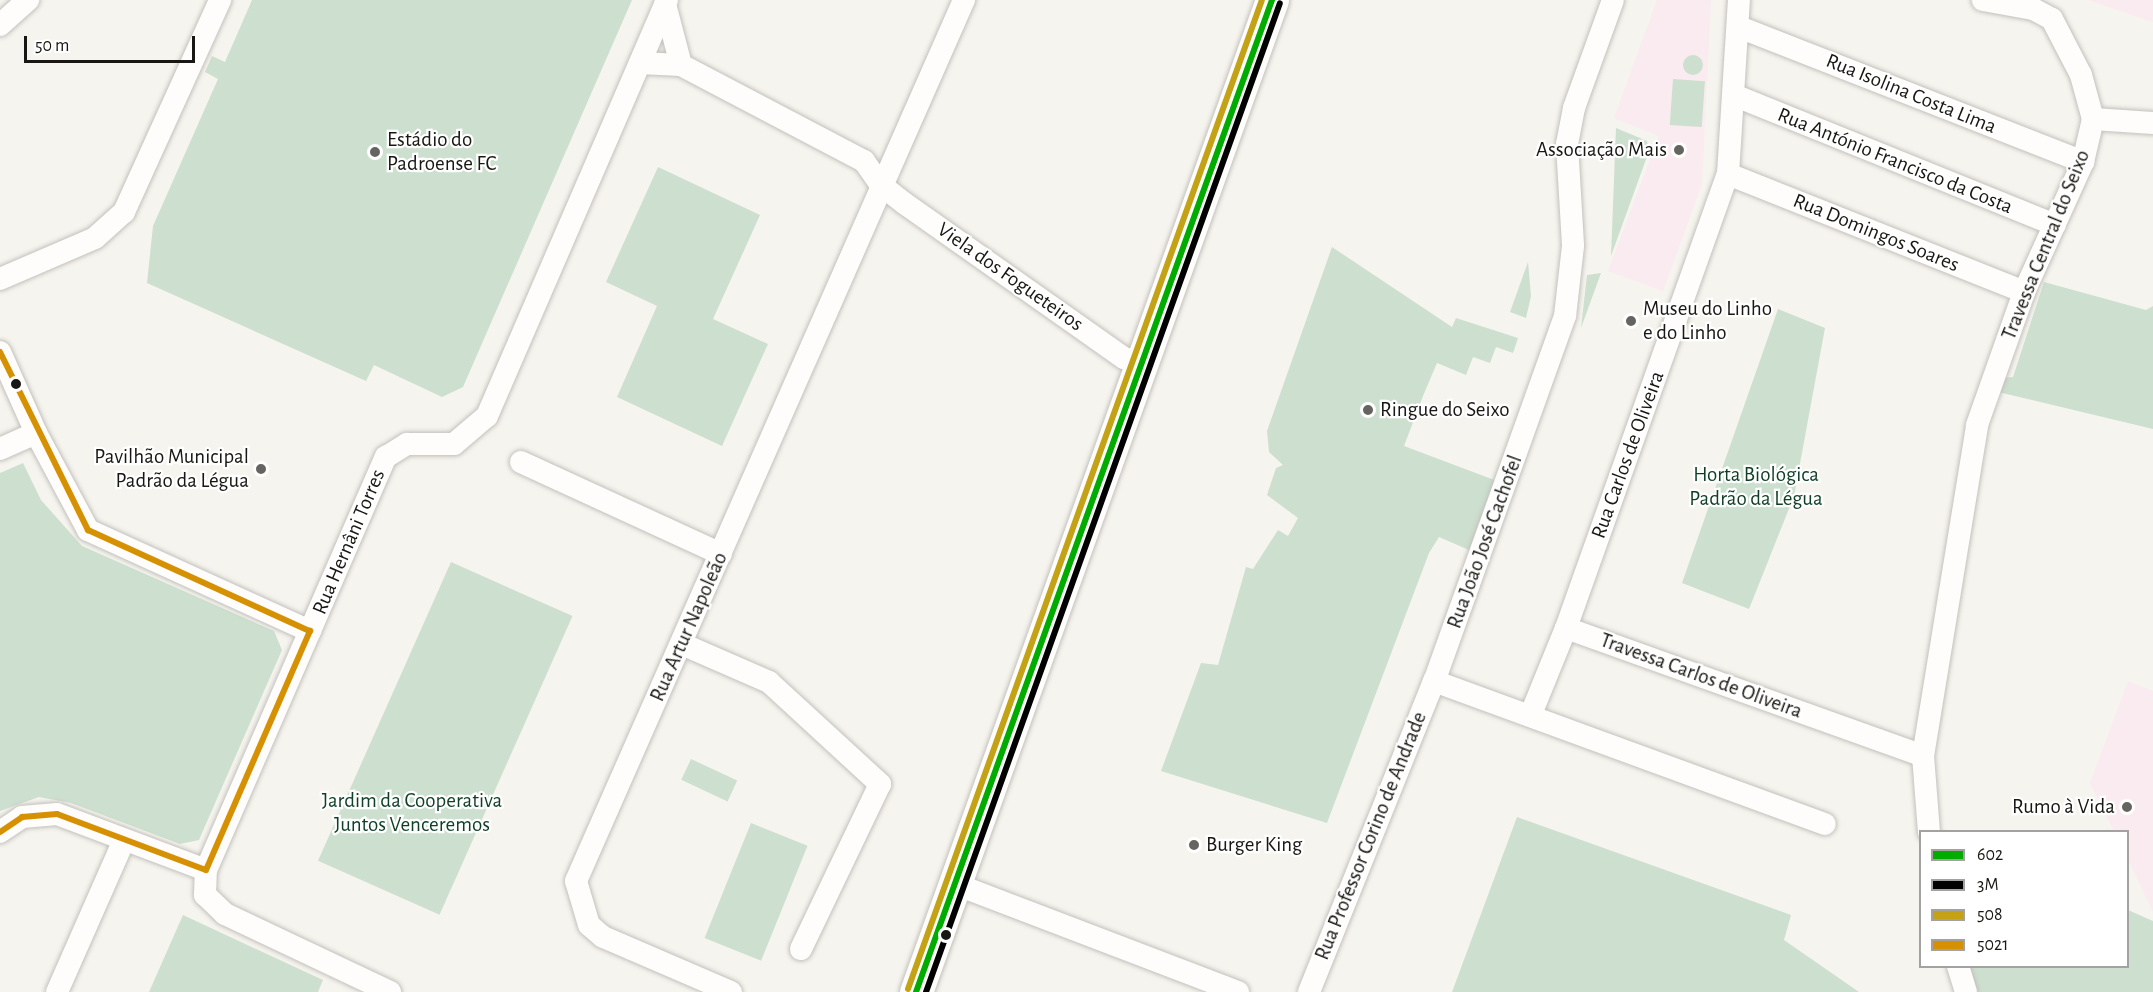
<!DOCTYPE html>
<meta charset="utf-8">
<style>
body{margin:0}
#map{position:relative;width:2153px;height:992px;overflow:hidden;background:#f6f4ee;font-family:"Alegreya Sans",sans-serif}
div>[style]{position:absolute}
.education>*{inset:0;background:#f9ebf0}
.green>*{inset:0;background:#cddfcf;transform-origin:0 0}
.round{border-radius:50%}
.roads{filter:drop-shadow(0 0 2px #c3c1bd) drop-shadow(0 0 2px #c3c1bd)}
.street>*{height:22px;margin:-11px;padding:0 11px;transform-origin:11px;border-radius:11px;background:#fefdfc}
.secondary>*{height:33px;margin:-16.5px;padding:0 16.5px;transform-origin:16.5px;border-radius:16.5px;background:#fefdfc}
.bus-1>*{height:6px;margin:-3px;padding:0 3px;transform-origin:3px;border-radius:3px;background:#00ac00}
.bus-2>*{height:6px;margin:-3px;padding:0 3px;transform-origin:3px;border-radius:3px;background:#000}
.bus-3>*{height:6px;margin:-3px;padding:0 3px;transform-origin:3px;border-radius:3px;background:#c3a215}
.bus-4>*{height:6px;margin:-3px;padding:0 3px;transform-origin:3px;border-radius:3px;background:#d69103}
.dots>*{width:16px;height:16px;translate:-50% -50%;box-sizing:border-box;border:3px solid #fff;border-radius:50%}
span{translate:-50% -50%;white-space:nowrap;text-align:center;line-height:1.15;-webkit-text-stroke:4.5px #fff;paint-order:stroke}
.street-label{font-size:21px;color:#181713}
.poi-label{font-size:21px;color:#181713}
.left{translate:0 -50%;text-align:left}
.right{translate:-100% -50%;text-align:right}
.park-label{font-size:21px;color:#103f26}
.legend{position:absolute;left:1919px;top:830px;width:210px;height:138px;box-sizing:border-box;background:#fff;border:2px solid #a3a2a1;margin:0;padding:8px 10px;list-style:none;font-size:18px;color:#181713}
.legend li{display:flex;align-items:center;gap:12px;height:30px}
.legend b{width:30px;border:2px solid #a3a2a1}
.scale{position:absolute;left:24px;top:36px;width:171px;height:27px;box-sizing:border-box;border:3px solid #181713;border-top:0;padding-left:8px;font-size:18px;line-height:21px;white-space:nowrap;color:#181713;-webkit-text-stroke:4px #fff;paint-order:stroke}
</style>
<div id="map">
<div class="education">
<div style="clip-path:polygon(1657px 0,1711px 0,1702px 184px,1663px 291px,1608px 271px,1659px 136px,1614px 118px)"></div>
<div style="clip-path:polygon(2088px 0,2153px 0,2153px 22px)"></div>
<div style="clip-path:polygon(2128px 681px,2153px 691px,2153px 912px,2128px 860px,2128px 832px,2114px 831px,2090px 783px)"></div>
</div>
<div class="green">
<div style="clip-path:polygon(252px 0,632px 0,463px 387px,442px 397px,374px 365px,366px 381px,147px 283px,153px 226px,218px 79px,205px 72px,212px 56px,225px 62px)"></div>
<div class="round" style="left:1683px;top:55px;width:20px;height:20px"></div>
<div style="left:1673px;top:79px;width:32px;height:46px;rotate:4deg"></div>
<div style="clip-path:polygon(1616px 128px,1647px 141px,1649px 151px,1611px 256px)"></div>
<div style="clip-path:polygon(658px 167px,760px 215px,713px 319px,768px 344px,722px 446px,617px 397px,657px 306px,606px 282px)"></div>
<div style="clip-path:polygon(1332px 247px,1452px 327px,1456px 318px,1518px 338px,1513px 353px,1496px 347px,1490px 363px,1473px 357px,1466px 375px,1437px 363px,1423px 396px,1404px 446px,1497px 481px,1469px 550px,1439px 537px,1429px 553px,1327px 823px,1161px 771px,1201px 663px,1218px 665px,1246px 567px,1253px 569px,1278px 530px,1288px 536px,1298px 518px,1267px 495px,1276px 468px,1283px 465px,1269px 452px,1267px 431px)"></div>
<div style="clip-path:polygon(1528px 262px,1531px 296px,1526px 318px,1510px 312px)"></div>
<div style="clip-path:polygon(1601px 273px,1581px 328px,1587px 275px)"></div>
<div style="clip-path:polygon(2044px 282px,2146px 310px,2153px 306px,2153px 429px,1998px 392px,2003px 378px,2013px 377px)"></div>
<div style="clip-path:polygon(1778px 309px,1825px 328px,1794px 496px,1749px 609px,1682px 583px)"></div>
<div style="clip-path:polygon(23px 463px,41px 500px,82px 546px,274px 631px,282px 650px,199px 840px,180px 844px,71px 803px,39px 797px,0 811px,0 473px)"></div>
<div style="left:451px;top:562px;width:133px;height:327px;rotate:24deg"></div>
<div style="left:691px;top:759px;width:51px;height:23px;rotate:25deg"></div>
<div style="clip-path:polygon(1517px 817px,1791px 915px,1784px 940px,1859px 992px,1452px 992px)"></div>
<div style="left:751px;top:823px;width:61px;height:124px;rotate:22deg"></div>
<div style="clip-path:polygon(2128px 910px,2153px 921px,2153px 992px,1971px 992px,1964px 967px,2128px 966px)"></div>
<div style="clip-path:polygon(183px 915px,323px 980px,318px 992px,149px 992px)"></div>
</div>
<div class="roads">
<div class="street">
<div style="left:1613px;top:0;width:115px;rotate:109.9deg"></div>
<div style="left:1574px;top:108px;width:37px;rotate:101deg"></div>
<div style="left:1567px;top:144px;width:102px;rotate:86.6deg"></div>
<div style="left:1573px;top:246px;width:70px;rotate:96.5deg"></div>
<div style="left:1565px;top:316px;width:388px;rotate:109.7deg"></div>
<div style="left:1434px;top:681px;width:416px;rotate:20.1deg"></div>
<div style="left:665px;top:4px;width:63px;rotate:75.3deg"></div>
<div style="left:0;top:25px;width:38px;rotate:-42deg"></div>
<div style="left:1739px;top:27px;width:370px;rotate:21.4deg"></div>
<div style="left:640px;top:63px;width:41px;rotate:2.8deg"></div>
<div style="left:681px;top:65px;width:207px;rotate:27.7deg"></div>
<div style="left:864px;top:161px;width:29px;rotate:55deg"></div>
<div style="left:881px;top:185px;width:29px;rotate:38deg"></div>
<div style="left:904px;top:203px;width:269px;rotate:35.2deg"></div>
<div style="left:1124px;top:358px;width:18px;rotate:16deg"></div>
<div style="left:1736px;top:96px;width:344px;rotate:22deg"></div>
<div style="left:2093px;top:119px;width:60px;rotate:3.8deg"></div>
<div style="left:1728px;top:174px;width:319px;rotate:21.7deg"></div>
<div style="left:0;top:279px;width:103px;rotate:-23.3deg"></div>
<div style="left:95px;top:238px;width:39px;rotate:-42deg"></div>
<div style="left:124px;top:212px;width:233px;rotate:-65.6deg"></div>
<div style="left:0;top:352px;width:89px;rotate:66deg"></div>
<div style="left:36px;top:433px;width:110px;rotate:61.8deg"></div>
<div style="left:88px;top:530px;width:244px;rotate:24.5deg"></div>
<div style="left:0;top:449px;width:39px;rotate:-24deg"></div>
<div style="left:521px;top:462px;width:220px;rotate:24.7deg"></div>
<div style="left:1566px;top:628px;width:482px;rotate:-70.4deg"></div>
<div style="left:1728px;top:174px;width:174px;rotate:-86.4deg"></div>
<div style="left:682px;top:644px;width:95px;rotate:23.6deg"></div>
<div style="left:769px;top:682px;width:151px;rotate:42.6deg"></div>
<div style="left:880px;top:784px;width:183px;rotate:115.6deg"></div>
<div style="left:1531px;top:714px;width:93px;rotate:-67.9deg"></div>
<div style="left:1566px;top:628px;width:379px;rotate:19.7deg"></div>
<div style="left:0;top:832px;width:27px;rotate:-34deg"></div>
<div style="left:22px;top:817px;width:35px;rotate:-5deg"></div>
<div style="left:57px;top:814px;width:159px;rotate:20.6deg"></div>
<div style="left:1929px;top:832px;width:76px;rotate:-94.5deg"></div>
<div style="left:1923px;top:756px;width:335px;rotate:-80.7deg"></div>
<div style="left:1977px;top:425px;width:141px;rotate:-70.5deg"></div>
<div style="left:2024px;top:292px;width:143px;rotate:-65.6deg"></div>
<div style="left:2083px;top:162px;width:44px;rotate:-76.9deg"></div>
<div style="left:2093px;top:119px;width:46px;rotate:-105.3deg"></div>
<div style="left:2081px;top:75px;width:63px;rotate:-117.4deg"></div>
<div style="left:2052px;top:19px;width:21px;rotate:-152deg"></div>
<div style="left:2033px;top:9px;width:51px;rotate:-169.8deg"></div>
<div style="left:955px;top:884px;width:303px;rotate:20.9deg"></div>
<div style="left:1958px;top:966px;width:27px;rotate:73deg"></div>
<div style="left:57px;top:992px;width:166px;rotate:-66.2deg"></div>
<div style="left:390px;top:992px;width:183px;rotate:-154.7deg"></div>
<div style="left:225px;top:914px;width:28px;rotate:-136deg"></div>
<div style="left:205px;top:895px;width:25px;rotate:-88deg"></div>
<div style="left:206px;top:870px;width:451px;rotate:-66.5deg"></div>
<div style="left:386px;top:457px;width:25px;rotate:-32deg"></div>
<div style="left:407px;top:444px;width:47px"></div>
<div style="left:454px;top:444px;width:43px;rotate:-40.3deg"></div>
<div style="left:487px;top:416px;width:453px;rotate:-66.6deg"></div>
<div style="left:731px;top:992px;width:139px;rotate:-156.7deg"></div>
<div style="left:603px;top:937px;width:18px;rotate:-139deg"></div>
<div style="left:589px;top:925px;width:46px;rotate:-106.5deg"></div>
<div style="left:576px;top:881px;width:963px;rotate:-66.23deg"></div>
<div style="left:1309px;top:992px;width:335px;rotate:-68.1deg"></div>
</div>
<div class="secondary">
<div style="left:916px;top:992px;width:1054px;rotate:-70.26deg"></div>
</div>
</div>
<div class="bus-1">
<div style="left:916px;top:992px;width:1054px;rotate:-70.26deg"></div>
</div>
<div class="bus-2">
<div style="left:926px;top:992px;width:1050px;rotate:-70.31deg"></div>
</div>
<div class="bus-3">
<div style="left:908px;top:989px;width:1050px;rotate:-70.31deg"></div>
</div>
<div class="bus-4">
<div style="left:0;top:352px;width:199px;rotate:63.7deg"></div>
<div style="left:88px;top:530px;width:244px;rotate:24.5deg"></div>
<div style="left:0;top:832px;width:27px;rotate:-34deg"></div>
<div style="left:22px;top:817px;width:35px;rotate:-5deg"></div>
<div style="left:57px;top:814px;width:159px;rotate:20.6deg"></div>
<div style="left:206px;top:870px;width:261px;rotate:-66.5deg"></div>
</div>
<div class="dots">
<div style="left:1679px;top:150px;background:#666460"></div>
<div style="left:375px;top:152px;background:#666460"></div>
<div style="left:1631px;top:321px;background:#666460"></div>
<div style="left:16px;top:384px;background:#181713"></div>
<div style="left:1368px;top:410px;background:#666460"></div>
<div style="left:261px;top:469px;background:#666460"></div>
<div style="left:2127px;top:807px;background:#666460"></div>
<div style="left:1194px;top:845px;background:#666460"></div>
<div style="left:946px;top:935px;background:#181713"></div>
</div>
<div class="street-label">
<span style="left:1911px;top:94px;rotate:22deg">Rua Isolina Costa Lima</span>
<span style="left:1895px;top:161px;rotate:22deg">Rua António Francisco da Costa</span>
<span style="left:1876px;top:233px;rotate:22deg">Rua Domingos Soares</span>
<span style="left:2046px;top:245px;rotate:-68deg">Travessa Central do Seixo</span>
<span style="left:1010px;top:277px;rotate:35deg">Viela dos Fogueteiros</span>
<span style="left:1628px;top:455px;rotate:-70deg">Rua Carlos de Oliveira</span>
<span style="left:349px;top:542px;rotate:-67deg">Rua Hernâni Torres</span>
<span style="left:1485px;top:542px;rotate:-70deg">Rua João José Cachofel</span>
<span style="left:689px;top:627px;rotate:-66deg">Rua Artur Napoleão</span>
<span style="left:1701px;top:676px;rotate:20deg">Travessa Carlos de Oliveira</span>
<span style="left:1371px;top:836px;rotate:-68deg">Rua Professor Corino de Andrade</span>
</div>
<div class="poi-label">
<span class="left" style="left:387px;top:152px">Estádio do<br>Padroense FC</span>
<span class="right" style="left:1667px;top:150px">Associação Mais</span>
<span class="left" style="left:1643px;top:321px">Museu do Linho<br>e do Linho</span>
<span class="left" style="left:1380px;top:410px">Ringue do Seixo</span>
<span class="right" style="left:249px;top:469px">Pavilhão Municipal<br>Padrão da Légua</span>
<span class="right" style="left:2115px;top:807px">Rumo à Vida</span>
<span class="left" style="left:1206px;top:845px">Burger King</span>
</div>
<div class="park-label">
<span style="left:1756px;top:487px">Horta Biológica<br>Padrão da Légua</span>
<span style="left:412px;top:813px">Jardim da Cooperativa<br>Juntos Venceremos</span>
</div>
<ul class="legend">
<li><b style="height:8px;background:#00ac00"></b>602</li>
<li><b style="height:8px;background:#000"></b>3M</li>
<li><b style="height:8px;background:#c3a215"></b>508</li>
<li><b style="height:8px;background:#d69103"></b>5021</li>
</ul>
<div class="scale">50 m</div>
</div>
